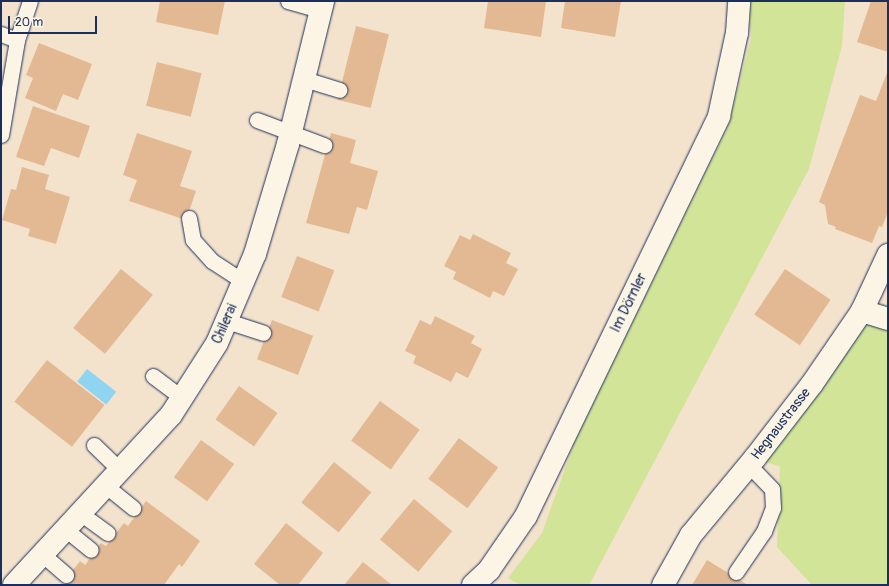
<!DOCTYPE html>
<meta charset="utf-8">
<style>
body{margin:0}
#map{position:relative;width:889px;height:586px;overflow:hidden;background:#f4e3cc;font-family:Pangolin,sans-serif}
div>[style]{position:absolute}
.green>*{inset:0;background:#d1e498}
.water>*{inset:0;background:#8fd4f1;transform-origin:0 0}
.building>*{inset:0;background:#e2b993;transform-origin:0 0}
.roads{filter:drop-shadow(0 0 1px #1b2f5e) drop-shadow(0 0 1px #1b2f5e)}
.lane>*{height:15px;margin:-7.5px;padding:0 7.5px;transform-origin:7.5px;border-radius:7.5px;background:#fcf5e5}
.street>*{height:22px;margin:-11px;padding:0 11px;transform-origin:11px;border-radius:11px;background:#fcf5e5}
.secondary>*{height:22px;margin:-11px;padding:0 11px;transform-origin:11px;border-radius:11px;background:#fcf5e5}
span{translate:-50% -50%;white-space:nowrap;text-align:center;line-height:1.15;-webkit-text-stroke:3px #fcf5e5;paint-order:stroke}
.street-label{font-size:14px;color:#1b2f5e}
.frame{position:absolute;inset:0;border:2px solid #1b2f5e;pointer-events:none}
.scale{position:absolute;left:8px;top:16px;width:89px;height:18px;box-sizing:border-box;border:2px solid #1b2f5e;border-top:0;padding-left:5px;font-size:12px;line-height:14px;white-space:nowrap;color:#1b2f5e;-webkit-text-stroke:3px #fcf5e5;paint-order:stroke}
</style>
<div id="map">
<div class="green">
<div style="clip-path:polygon(748px 1px,845px 1px,842px 46px,809px 169px,589px 585px,520px 585px,508px 578px,542px 533px,576px 438px,728px 126px,751px 38px)"></div>
<div style="clip-path:polygon(862px 311px,888px 319px,888px 585px,812px 585px,777px 547px,780px 467px,755px 458px)"></div>
</div>
<div class="water">
<div style="left:87px;top:369px;width:37px;height:16px;rotate:38deg"></div>
</div>
<div class="building">
<div style="clip-path:polygon(160px 1px,225px 1px,218px 35px,156px 22px)"></div>
<div style="clip-path:polygon(488px 1px,546px 1px,541px 37px,484px 28px)"></div>
<div style="clip-path:polygon(565px 1px,621px 1px,615px 37px,561px 28px)"></div>
<div style="clip-path:polygon(871px 1px,888px 1px,888px 52px,857px 42px)"></div>
<div style="left:356px;top:26px;width:34px;height:76px;rotate:14deg"></div>
<div style="clip-path:polygon(39px 43px,92px 64px,78px 100px,63px 94px,56px 111px,25px 98px,33px 78px,26px 75px)"></div>
<div style="left:157px;top:62px;width:46px;height:45px;rotate:14deg"></div>
<div style="clip-path:polygon(887px 73px,888px 212px,882px 227px,879px 226px,872px 243px,835px 229px,836px 227px,828px 224px,825px 205px,819px 202px,860px 95px,876px 101px)"></div>
<div style="clip-path:polygon(33px 106px,90px 126px,79px 158px,51px 148px,44px 166px,16px 157px)"></div>
<div style="clip-path:polygon(137px 133px,192px 151px,180px 186px,196px 191px,186px 220px,129px 201px,137px 180px,123px 175px)"></div>
<div style="clip-path:polygon(331px 133px,356px 140px,350px 163px,378px 171px,367px 210px,357px 207px,349px 234px,306px 223px)"></div>
<div style="clip-path:polygon(22px 167px,49px 175px,45px 189px,70px 197px,56px 244px,28px 236px,30px 229px,2px 220px,11px 189px,16px 190px)"></div>
<div style="clip-path:polygon(473px 234px,511px 253px,506px 263px,518px 269px,504px 296px,493px 291px,490px 298px,453px 279px,456px 272px,444px 266px,460px 235px,470px 240px)"></div>
<div style="left:297px;top:256px;width:40px;height:44px;rotate:21deg"></div>
<div style="left:121px;top:269px;width:41px;height:76px;rotate:39deg"></div>
<div style="left:785px;top:269px;width:55px;height:55px;rotate:34deg"></div>
<div style="clip-path:polygon(435px 316px,475px 336px,471px 343px,482px 349px,468px 378px,456px 372px,451px 382px,413px 363px,416px 356px,405px 351px,420px 320px,431px 325px)"></div>
<div style="left:272px;top:320px;width:44px;height:42px;rotate:21deg"></div>
<div style="left:47px;top:360px;width:73px;height:53px;rotate:38deg"></div>
<div style="left:239px;top:386px;width:47px;height:41px;rotate:35deg"></div>
<div style="left:380px;top:401px;width:49px;height:49px;rotate:36deg"></div>
<div style="left:459px;top:438px;width:49px;height:51px;rotate:37deg"></div>
<div style="left:201px;top:440px;width:41px;height:46px;rotate:36deg"></div>
<div style="left:334px;top:462px;width:48px;height:52px;rotate:39deg"></div>
<div style="left:414px;top:499px;width:50px;height:53px;rotate:40deg"></div>
<div style="clip-path:polygon(146px 501px,200px 541px,182px 567px,179px 564px,164px 585px,68px 585px,64px 582px,80px 561px,85px 565px,101px 543px,106px 546px,124px 523px,128px 526px)"></div>
<div style="clip-path:polygon(286px 523px,323px 553px,298px 585px,280px 585px,254px 564px)"></div>
<div style="clip-path:polygon(707px 560px,748px 585px,692px 585px)"></div>
<div style="clip-path:polygon(363px 562px,392px 585px,344px 585px)"></div>
</div>
<div class="roads">
<div class="lane">
<div style="left:288px;top:1px;width:35px;rotate:16deg"></div>
<div style="left:1px;top:34px;width:17px;rotate:21deg"></div>
<div style="left:304px;top:79px;width:37px;rotate:17deg"></div>
<div style="left:257px;top:120px;width:72px;rotate:20.5deg"></div>
<div style="left:1px;top:135px;width:96px;rotate:-80.4deg"></div>
<div style="left:17px;top:40px;width:41px;rotate:-71.6deg"></div>
<div style="left:189px;top:218px;width:22px;rotate:80deg"></div>
<div style="left:193px;top:240px;width:28px;rotate:48deg"></div>
<div style="left:212px;top:261px;width:38px;rotate:33deg"></div>
<div style="left:227px;top:321px;width:38px;rotate:18deg"></div>
<div style="left:153px;top:376px;width:38px;rotate:37deg"></div>
<div style="left:94px;top:445px;width:36px;rotate:44deg"></div>
<div style="left:106px;top:486px;width:35px;rotate:39deg"></div>
<div style="left:80px;top:513px;width:34px;rotate:36deg"></div>
<div style="left:65px;top:529px;width:33px;rotate:39deg"></div>
<div style="left:42px;top:554px;width:32px;rotate:41deg"></div>
<div style="left:736px;top:572px;width:50px;rotate:-55.7deg"></div>
<div style="left:764px;top:531px;width:25px;rotate:-69deg"></div>
<div style="left:773px;top:508px;width:19px;rotate:-93deg"></div>
<div style="left:772px;top:489px;width:33px;rotate:-134deg"></div>
</div>
<div class="street">
<div style="left:862px;top:311px;width:27px;rotate:17deg"></div>
<div style="left:14px;top:585px;width:231px;rotate:-47.3deg"></div>
<div style="left:171px;top:415px;width:85px;rotate:-57.4deg"></div>
<div style="left:217px;top:343px;width:97px;rotate:-66.9deg"></div>
<div style="left:255px;top:254px;width:115px;rotate:-73.3deg"></div>
<div style="left:288px;top:144px;width:147px;rotate:-76.2deg"></div>
<div style="left:473px;top:585px;width:22px;rotate:-43deg"></div>
<div style="left:489px;top:570px;width:65px;rotate:-55.6deg"></div>
<div style="left:526px;top:516px;width:444px;rotate:-64.2deg"></div>
<div style="left:719px;top:116px;width:85px;rotate:-77.8deg"></div>
<div style="left:737px;top:33px;width:32px;rotate:-86deg"></div>
</div>
<div class="secondary">
<div style="left:663px;top:585px;width:57px;rotate:-60.8deg"></div>
<div style="left:691px;top:535px;width:100px;rotate:-50.3deg"></div>
<div style="left:755px;top:458px;width:93px;rotate:-52.4deg"></div>
<div style="left:812px;top:384px;width:88px;rotate:-55.6deg"></div>
<div style="left:862px;top:311px;width:62px;rotate:-65.1deg"></div>
</div>
</div>
<div class="street-label">
<span style="left:629px;top:303px;rotate:-64deg">Im Dörnler</span>
<span style="left:225px;top:324px;rotate:-66deg">Chilerai</span>
<span style="left:781px;top:424px;rotate:-52deg">Hegnaustrasse</span>
</div>
<div class="frame"></div>
<div class="scale">20 m</div>
</div>
